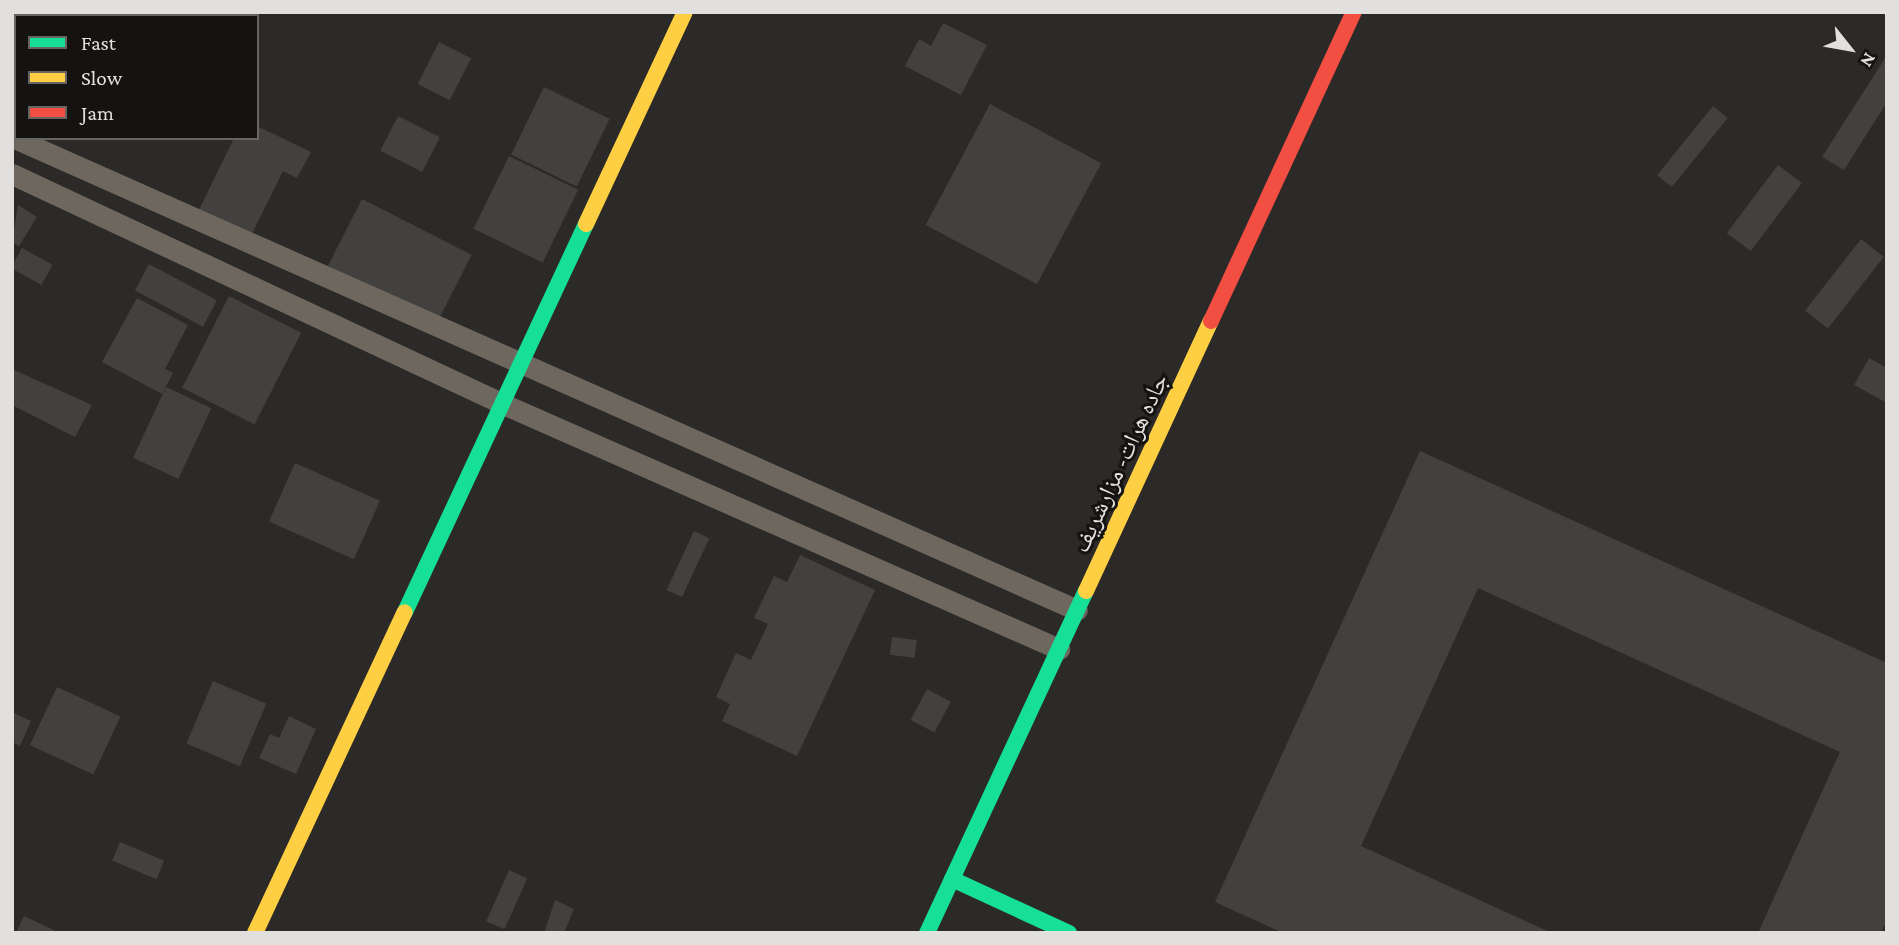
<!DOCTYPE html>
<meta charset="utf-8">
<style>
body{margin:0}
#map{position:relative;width:1899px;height:945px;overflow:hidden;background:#2c2a28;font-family:"Crimson Pro","Noto Naskh Arabic",serif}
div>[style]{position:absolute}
.building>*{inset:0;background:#42413f;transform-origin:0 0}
.lane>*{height:21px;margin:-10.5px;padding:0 10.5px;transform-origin:10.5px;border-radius:10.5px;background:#6d675e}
.fast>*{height:16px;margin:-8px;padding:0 8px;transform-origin:8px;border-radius:8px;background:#16e098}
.slow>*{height:16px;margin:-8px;padding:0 8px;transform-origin:8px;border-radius:8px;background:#ffcf43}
.jam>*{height:16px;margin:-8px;padding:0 8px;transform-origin:8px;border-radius:8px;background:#f24e42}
span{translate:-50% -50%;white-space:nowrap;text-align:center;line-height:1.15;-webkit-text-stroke:6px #141312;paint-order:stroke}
.street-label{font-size:24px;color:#e2e0de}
.frame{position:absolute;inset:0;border:14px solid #e2e0de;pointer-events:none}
.legend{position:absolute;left:14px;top:14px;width:245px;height:126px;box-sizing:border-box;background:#141312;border:2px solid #666564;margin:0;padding:9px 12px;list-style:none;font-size:21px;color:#e2e0de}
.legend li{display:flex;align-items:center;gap:14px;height:35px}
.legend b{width:35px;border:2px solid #666564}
.north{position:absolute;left:1815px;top:14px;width:70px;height:70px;-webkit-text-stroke:5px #141312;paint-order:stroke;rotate:121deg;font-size:19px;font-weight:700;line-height:28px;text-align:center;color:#e2e0de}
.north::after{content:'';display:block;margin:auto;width:24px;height:32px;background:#e2e0de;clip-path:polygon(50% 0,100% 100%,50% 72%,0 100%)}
</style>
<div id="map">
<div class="building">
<div style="clip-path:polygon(176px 12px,234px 12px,232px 16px)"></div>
<div style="clip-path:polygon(943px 23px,987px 45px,961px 95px,905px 66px,919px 39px,931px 46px)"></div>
<div style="left:439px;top:42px;width:36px;height:47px;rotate:27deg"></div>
<div style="clip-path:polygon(1887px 55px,1887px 102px,1844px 170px,1822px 157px)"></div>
<div style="left:544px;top:87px;width:73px;height:75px;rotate:26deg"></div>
<div style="left:990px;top:104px;width:126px;height:137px;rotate:28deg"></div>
<div style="left:1713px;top:106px;width:19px;height:89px;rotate:39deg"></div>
<div style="left:398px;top:116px;width:47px;height:39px;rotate:27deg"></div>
<div style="clip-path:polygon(257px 126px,311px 152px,297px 178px,283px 171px,249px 240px,197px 214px,234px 138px,257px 138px)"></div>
<div style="left:509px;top:156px;width:77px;height:81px;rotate:26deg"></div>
<div style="left:1778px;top:165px;width:30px;height:85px;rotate:37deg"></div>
<div style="left:362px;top:199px;width:123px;height:75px;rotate:27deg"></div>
<div style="clip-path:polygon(18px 205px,37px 217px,19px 246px,12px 242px)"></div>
<div style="left:1861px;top:239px;width:29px;height:91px;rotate:38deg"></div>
<div style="left:22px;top:248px;width:35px;height:23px;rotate:29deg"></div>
<div style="left:149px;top:264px;width:77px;height:30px;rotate:28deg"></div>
<div style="left:229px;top:296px;width:81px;height:103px;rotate:27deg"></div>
<div style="clip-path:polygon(137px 298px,188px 325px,165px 369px,173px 373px,162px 394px,102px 362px)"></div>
<div style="clip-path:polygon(1869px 358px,1887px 368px,1887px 403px,1854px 385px)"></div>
<div style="clip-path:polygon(12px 369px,92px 405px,75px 437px,12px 405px)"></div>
<div style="left:166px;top:387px;width:50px;height:78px;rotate:25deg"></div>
<div style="clip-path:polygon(1420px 451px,1887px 663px,1887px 920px,1881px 933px,1758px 933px,1840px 752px,1478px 588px,1361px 846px,1552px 933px,1283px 933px,1215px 902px)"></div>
<div style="left:295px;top:463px;width:93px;height:64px;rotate:24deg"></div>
<div style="left:694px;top:531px;width:17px;height:65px;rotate:25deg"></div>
<div style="clip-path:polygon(800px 555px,875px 590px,797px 756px,722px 721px,730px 704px,716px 697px,736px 653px,751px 660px,768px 624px,754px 618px,774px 576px,787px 582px)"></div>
<div style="left:892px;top:637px;width:25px;height:18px;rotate:7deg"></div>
<div style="left:213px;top:681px;width:58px;height:68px;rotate:23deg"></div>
<div style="left:57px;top:687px;width:70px;height:64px;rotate:25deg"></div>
<div style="left:927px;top:689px;width:27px;height:35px;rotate:28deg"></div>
<div style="clip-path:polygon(12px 712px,31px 721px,20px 746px,12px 742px)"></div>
<div style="clip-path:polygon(289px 716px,316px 729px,296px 774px,259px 758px,270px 734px,279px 738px)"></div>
<div style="left:120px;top:842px;width:48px;height:20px;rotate:23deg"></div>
<div style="left:509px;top:870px;width:20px;height:56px;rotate:24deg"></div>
<div style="clip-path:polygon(555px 900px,574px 909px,564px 933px,544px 933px)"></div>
<div style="clip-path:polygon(24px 916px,60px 933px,16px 933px)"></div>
</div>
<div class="lane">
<div style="left:12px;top:137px;width:1165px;rotate:23.95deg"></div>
<div style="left:12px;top:174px;width:540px;rotate:25.09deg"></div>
<div style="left:501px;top:403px;width:610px;rotate:23.79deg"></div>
</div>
<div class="fast">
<div style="left:405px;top:612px;width:428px;rotate:-65deg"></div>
<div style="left:952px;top:879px;width:129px;rotate:24.8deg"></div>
<div style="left:927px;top:933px;width:377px;rotate:-65.1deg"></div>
</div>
<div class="slow">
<div style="left:586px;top:224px;width:234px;rotate:-65deg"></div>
<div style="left:1086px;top:591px;width:298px;rotate:-65.2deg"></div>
<div style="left:255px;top:933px;width:354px;rotate:-65deg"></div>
</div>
<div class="jam">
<div style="left:1211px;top:321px;width:340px;rotate:-65.2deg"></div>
</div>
<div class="street-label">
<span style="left:1120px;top:463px;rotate:-65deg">جاده هرات- مزارشریف</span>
</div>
<div class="frame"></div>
<ul class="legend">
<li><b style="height:9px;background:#16e098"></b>Fast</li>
<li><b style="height:9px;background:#ffcf43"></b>Slow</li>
<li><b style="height:9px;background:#f24e42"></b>Jam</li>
</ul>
<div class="north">N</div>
</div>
